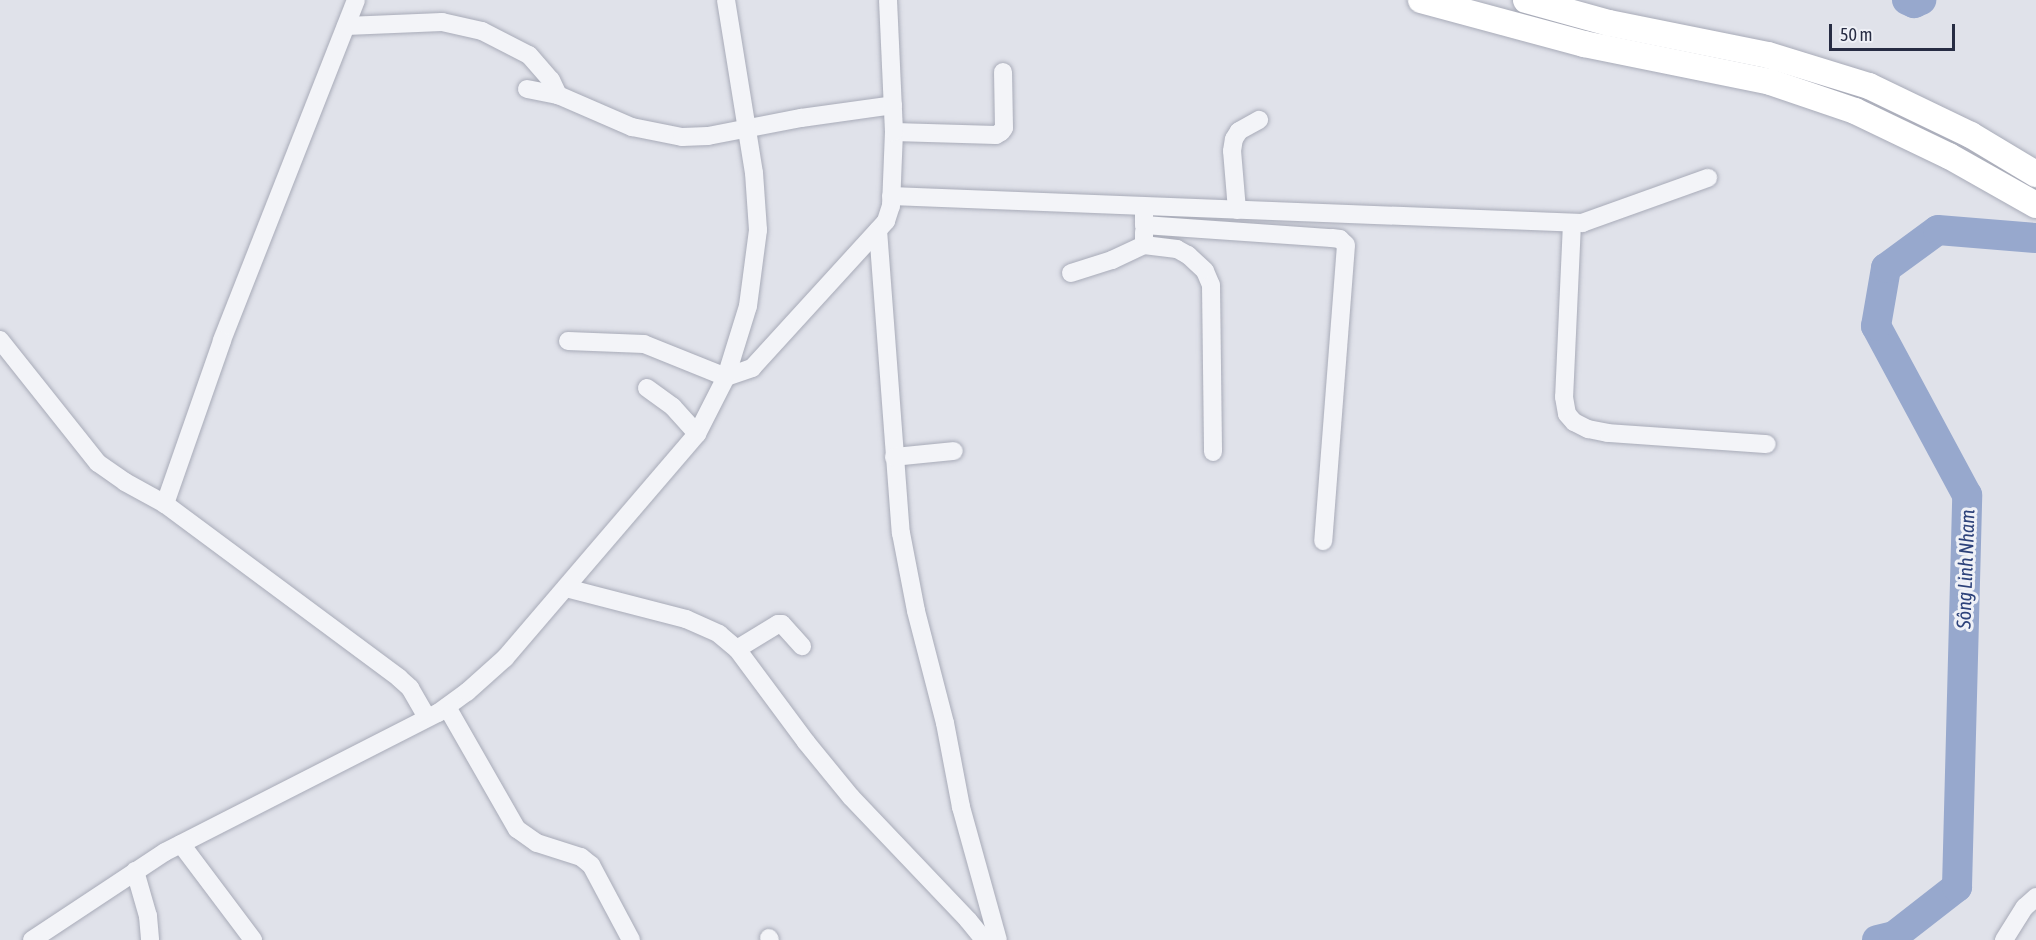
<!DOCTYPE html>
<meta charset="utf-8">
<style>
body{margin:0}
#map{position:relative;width:2036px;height:940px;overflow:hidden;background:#e0e2ea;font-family:"Asap Condensed",sans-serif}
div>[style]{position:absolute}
.river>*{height:30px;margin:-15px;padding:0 15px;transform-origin:15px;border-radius:15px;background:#97a8cd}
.roads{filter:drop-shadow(0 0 2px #a8abb8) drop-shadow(0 0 2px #a8abb8)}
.minor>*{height:18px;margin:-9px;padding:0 9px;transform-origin:9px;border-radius:9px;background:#f3f4f8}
.highway>*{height:26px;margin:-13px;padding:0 13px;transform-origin:13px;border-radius:13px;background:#fff}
span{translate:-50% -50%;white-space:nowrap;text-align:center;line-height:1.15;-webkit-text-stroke:6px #eff1f7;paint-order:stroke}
.water-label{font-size:20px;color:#2d427a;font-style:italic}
.scale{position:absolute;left:1829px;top:24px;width:126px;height:27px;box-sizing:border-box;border:3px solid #272c43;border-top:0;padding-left:8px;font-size:18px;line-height:21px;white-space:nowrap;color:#272c43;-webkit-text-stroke:4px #eff1f7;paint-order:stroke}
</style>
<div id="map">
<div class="river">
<div style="left:1907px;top:0;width:8px;rotate:23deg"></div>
<div style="left:1914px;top:3px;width:8px;rotate:-23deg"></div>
<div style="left:1877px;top:940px;width:17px;rotate:-13deg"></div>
<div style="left:1894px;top:936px;width:80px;rotate:-37.9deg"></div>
<div style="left:1957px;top:887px;width:392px;rotate:-88.5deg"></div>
<div style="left:1967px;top:495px;width:192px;rotate:-118.3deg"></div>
<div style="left:1876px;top:326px;width:59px;rotate:-80.2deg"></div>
<div style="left:1886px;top:268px;width:64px;rotate:-36.2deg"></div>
<div style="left:1938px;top:230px;width:98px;rotate:4.7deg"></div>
</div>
<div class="roads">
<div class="minor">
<div style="left:356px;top:0;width:366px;rotate:111.5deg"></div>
<div style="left:222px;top:341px;width:173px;rotate:109.3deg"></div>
<div style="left:165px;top:504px;width:292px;rotate:36.6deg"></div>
<div style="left:399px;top:678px;width:15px;rotate:42deg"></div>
<div style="left:410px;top:688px;width:34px;rotate:60deg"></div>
<div style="left:346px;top:26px;width:96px;rotate:-2.4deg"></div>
<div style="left:442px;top:22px;width:41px;rotate:12.7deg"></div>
<div style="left:482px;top:31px;width:53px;rotate:27.1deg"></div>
<div style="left:529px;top:55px;width:33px;rotate:49deg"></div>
<div style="left:551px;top:80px;width:17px;rotate:65deg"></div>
<div style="left:527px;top:89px;width:32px;rotate:11deg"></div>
<div style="left:558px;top:95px;width:81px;rotate:23.4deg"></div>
<div style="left:632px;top:127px;width:51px;rotate:11.3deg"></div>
<div style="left:682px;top:137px;width:26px;rotate:-2deg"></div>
<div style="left:708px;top:136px;width:95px;rotate:-11deg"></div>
<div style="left:801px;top:118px;width:93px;rotate:-8deg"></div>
<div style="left:894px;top:132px;width:102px;rotate:1.7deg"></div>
<div style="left:996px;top:135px;width:6px;rotate:-31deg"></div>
<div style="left:1001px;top:132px;width:5px;rotate:-53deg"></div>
<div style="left:1004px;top:128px;width:56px;rotate:-91deg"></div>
<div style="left:891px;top:196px;width:692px;rotate:2.24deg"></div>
<div style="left:1582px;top:223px;width:134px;rotate:-19.7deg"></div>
<div style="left:1144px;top:207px;width:18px;rotate:90deg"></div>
<div style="left:1144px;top:225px;width:188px;rotate:4deg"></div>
<div style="left:1332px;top:238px;width:8px;rotate:7deg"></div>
<div style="left:1340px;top:239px;width:8px;rotate:45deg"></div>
<div style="left:1346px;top:245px;width:297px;rotate:94.4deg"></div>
<div style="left:1237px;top:210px;width:59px;rotate:-94.8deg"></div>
<div style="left:1232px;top:151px;width:12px;rotate:-81deg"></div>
<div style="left:1234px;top:139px;width:9px;rotate:-58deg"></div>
<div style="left:1239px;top:131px;width:23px;rotate:-29deg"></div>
<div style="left:1572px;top:223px;width:174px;rotate:92.6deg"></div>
<div style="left:1564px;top:397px;width:17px;rotate:80deg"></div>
<div style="left:1567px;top:414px;width:11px;rotate:49deg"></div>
<div style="left:1574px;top:422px;width:16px;rotate:27deg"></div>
<div style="left:1588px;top:429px;width:20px;rotate:11deg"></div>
<div style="left:1608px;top:433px;width:159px;rotate:4deg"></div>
<div style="left:878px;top:230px;width:304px;rotate:85.7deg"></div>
<div style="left:901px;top:533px;width:79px;rotate:79.1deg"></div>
<div style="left:916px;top:611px;width:116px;rotate:75.5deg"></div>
<div style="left:945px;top:723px;width:86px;rotate:79.2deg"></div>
<div style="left:961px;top:807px;width:138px;rotate:74.5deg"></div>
<div style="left:1144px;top:245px;width:33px;rotate:7deg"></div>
<div style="left:1177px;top:249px;width:13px;rotate:29deg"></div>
<div style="left:1188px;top:255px;width:23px;rotate:43deg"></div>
<div style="left:1205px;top:271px;width:15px;rotate:67deg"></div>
<div style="left:1211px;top:285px;width:167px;rotate:89.3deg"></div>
<div style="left:1071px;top:273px;width:43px;rotate:-17.6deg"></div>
<div style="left:1112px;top:260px;width:35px;rotate:-25deg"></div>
<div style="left:1144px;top:245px;width:13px;rotate:-90deg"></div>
<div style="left:0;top:340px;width:157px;rotate:51.5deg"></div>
<div style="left:98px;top:463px;width:33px;rotate:35deg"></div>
<div style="left:125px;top:482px;width:46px;rotate:28.8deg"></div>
<div style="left:568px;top:341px;width:76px;rotate:2.3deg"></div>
<div style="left:644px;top:344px;width:88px;rotate:21.9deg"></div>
<div style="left:726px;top:377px;width:28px;rotate:-19deg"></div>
<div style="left:752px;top:368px;width:199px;rotate:-47.6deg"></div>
<div style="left:886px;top:221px;width:16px;rotate:-72deg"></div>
<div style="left:891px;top:206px;width:74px;rotate:-87.7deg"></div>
<div style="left:894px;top:132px;width:132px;rotate:-92.6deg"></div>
<div style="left:647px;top:388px;width:32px;rotate:36deg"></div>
<div style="left:673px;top:407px;width:36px;rotate:48deg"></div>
<div style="left:894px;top:457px;width:60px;rotate:-5.7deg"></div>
<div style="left:566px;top:588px;width:124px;rotate:14.5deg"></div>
<div style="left:686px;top:619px;width:36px;rotate:24deg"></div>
<div style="left:719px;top:634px;width:23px;rotate:40deg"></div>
<div style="left:737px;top:649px;width:116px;rotate:53.4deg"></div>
<div style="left:806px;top:742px;width:71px;rotate:50.7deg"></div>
<div style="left:851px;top:797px;width:170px;rotate:46.4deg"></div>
<div style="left:968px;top:920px;width:26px;rotate:51deg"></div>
<div style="left:737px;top:649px;width:48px;rotate:-31.4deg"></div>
<div style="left:778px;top:624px;width:4px"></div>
<div style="left:782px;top:624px;width:30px;rotate:48deg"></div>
<div style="left:447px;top:707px;width:141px;rotate:60.2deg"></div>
<div style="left:517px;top:829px;width:24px;rotate:35deg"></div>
<div style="left:537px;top:843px;width:46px;rotate:17.7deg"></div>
<div style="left:581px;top:857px;width:13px;rotate:39deg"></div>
<div style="left:591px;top:865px;width:85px;rotate:61.9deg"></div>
<div style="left:181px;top:844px;width:120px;rotate:53.1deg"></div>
<div style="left:135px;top:871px;width:47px;rotate:73.9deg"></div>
<div style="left:148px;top:916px;width:24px;rotate:85deg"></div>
<div style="left:769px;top:938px;width:2px;rotate:63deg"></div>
<div style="left:32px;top:940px;width:159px;rotate:-33.5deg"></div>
<div style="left:165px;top:852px;width:306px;rotate:-27deg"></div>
<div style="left:438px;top:713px;width:36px;rotate:-36deg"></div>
<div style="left:467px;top:692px;width:51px;rotate:-41.8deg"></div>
<div style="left:505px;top:658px;width:295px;rotate:-49.4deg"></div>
<div style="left:697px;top:434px;width:64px;rotate:-63deg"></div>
<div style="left:726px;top:377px;width:74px;rotate:-72.8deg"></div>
<div style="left:748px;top:306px;width:77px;rotate:-82.5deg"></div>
<div style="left:758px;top:230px;width:57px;rotate:-94deg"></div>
<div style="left:754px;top:173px;width:175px;rotate:-99.2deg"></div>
<div style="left:2004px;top:940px;width:39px;rotate:-58deg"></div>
<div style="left:2025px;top:907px;width:15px;rotate:-42deg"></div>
</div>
<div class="highway">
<div style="left:1421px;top:0;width:169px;rotate:15.1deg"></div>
<div style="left:1584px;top:44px;width:190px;rotate:11.5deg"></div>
<div style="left:1770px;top:82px;width:90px;rotate:18.8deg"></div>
<div style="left:1855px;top:111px;width:104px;rotate:25.6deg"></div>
<div style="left:1949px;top:156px;width:100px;rotate:29.4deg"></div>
<div style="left:1526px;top:0;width:86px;rotate:15.5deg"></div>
<div style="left:1609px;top:23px;width:162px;rotate:11.4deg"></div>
<div style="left:1768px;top:55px;width:106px;rotate:17.1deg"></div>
<div style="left:1869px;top:86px;width:113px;rotate:25.7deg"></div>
<div style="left:1971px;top:135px;width:76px;rotate:31deg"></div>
</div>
</div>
<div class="water-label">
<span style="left:1965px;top:569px;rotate:-88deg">Sông Linh Nham</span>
</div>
<div class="scale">50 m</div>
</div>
